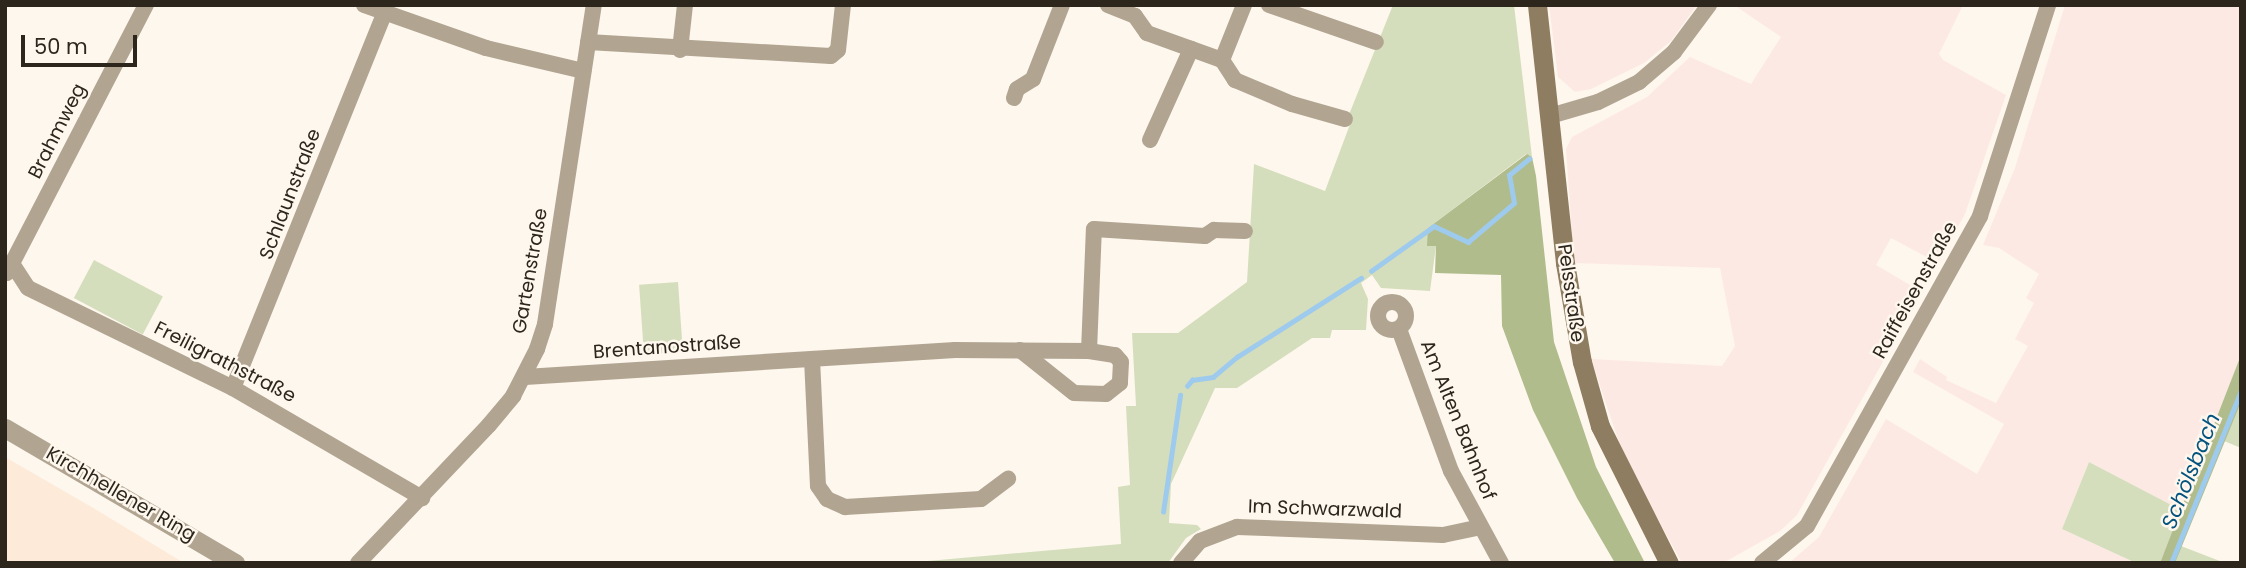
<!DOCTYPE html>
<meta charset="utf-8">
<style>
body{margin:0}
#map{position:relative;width:2246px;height:568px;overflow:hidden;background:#fef7ed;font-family:Poppins,sans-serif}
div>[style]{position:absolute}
.commercial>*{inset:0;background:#fde9e3}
.medical>*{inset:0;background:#fdead9}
.green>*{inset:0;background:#d5debc;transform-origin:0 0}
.forest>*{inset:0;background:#b0bc8c}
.stream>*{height:4.5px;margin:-2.25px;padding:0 2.25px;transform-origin:2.25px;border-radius:2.25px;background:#9ecbed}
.minor>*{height:16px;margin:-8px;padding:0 8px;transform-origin:8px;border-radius:8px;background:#b1a592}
.minor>.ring{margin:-8px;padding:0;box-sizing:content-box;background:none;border:16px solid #b1a592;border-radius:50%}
.tertiary>*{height:19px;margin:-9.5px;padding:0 9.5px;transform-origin:9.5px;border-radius:9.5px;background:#b1a592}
.secondary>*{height:19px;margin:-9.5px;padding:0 9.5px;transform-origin:9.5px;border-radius:9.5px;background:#8f7d61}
span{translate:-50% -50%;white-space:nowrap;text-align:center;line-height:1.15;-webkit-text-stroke:5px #fef7ed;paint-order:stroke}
.street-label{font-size:19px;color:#2d261c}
.water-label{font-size:21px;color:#04537e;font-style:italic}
.frame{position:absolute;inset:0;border:7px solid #2d261c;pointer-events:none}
.scale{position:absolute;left:21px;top:35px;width:116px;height:32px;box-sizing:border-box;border:4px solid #2d261c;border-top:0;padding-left:9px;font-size:21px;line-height:24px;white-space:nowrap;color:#2d261c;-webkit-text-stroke:5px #fef7ed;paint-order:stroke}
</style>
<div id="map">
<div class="commercial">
<div style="clip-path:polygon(1549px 5px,1697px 5px,1671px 41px,1644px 63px,1591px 89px,1575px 92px,1558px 77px)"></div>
<div style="clip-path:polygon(1734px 5px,1963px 5px,1939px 54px,1943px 60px,2006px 95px,1965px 214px,1938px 263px,1891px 238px,1876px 265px,1922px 292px,1797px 515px,1780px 531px,1723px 563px,1682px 563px,1625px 460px,1591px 359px,1722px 366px,1735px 346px,1720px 268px,1574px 263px,1566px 149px,1572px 137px,1647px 97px,1690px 57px,1751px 84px,1781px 37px)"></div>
<div style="clip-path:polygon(2065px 5px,2241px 5px,2241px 355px,2181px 510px,2089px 462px,2062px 529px,2136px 563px,1789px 563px,1819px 537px,1886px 419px,1977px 474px,2004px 424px,1913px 372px,1920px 359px,1947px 377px,1946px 380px,1996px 403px,2028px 346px,2015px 339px,2034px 303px,2026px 298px,2039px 274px,1999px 248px,1983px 245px,2015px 168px)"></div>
</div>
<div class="medical">
<div style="clip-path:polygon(5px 457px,95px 509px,184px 563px,5px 563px)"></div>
</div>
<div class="green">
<div style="clip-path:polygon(1393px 5px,1514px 5px,1532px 157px,1526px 154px,1428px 228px,1436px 246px,1430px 291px,1381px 288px,1372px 275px,1361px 283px,1368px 299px,1366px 330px,1332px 330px,1330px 338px,1312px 338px,1237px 388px,1215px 388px,1171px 484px,1169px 523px,1197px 525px,1201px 529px,1186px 538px,1168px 563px,905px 563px,1121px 544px,1118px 487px,1130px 485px,1126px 406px,1136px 406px,1132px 333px,1178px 333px,1247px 282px,1254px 164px,1325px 191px,1352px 119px,1348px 117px)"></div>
<div style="left:94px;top:260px;width:78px;height:43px;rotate:28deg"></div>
<div style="left:678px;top:282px;width:70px;height:39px;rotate:86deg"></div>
<div style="clip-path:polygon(2241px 402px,2241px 448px,2224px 441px)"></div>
<div style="clip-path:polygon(2089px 462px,2181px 510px,2160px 563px,2136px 563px,2062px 529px)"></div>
<div style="clip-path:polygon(2181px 546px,2225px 563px,2175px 563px)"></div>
</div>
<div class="forest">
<div style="clip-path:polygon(1527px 154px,1532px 157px,1536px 176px,1554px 342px,1596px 467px,1645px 563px,1615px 563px,1577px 498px,1533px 410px,1502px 326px,1501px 275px,1435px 273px,1436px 246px,1427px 246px,1428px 228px)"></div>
<div style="clip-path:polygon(2241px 355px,2241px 402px,2175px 563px,2160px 563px)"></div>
</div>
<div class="stream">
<div style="left:1371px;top:271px;width:77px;rotate:-35.5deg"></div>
<div style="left:1434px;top:226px;width:38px;rotate:25deg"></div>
<div style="left:1468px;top:242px;width:60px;rotate:-40.3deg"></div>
<div style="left:1514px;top:203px;width:28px;rotate:-100deg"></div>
<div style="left:1509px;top:175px;width:26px;rotate:-39deg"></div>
<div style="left:1187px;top:386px;width:8px;rotate:-50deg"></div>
<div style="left:1192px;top:380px;width:21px;rotate:-8deg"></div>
<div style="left:1213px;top:377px;width:31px;rotate:-40deg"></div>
<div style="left:1237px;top:357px;width:147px;rotate:-32.5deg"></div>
<div style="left:1163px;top:512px;width:118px;rotate:-81.7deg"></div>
<div style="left:2171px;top:563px;width:186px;rotate:-67.9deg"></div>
</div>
<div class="minor">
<div style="left:364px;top:5px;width:129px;rotate:19.4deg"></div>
<div style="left:486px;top:48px;width:100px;rotate:13.3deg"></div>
<div style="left:1108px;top:5px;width:29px;rotate:22deg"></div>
<div style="left:1135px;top:16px;width:21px;rotate:55deg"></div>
<div style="left:1147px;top:33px;width:80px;rotate:19.8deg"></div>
<div style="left:1222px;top:60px;width:59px;rotate:-68.2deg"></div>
<div style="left:1269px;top:5px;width:113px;rotate:19.1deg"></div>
<div style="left:588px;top:42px;width:243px;rotate:3.3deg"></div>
<div style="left:831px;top:56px;width:9px;rotate:-41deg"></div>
<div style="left:838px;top:50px;width:45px;rotate:-83.7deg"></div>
<div style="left:680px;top:50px;width:45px;rotate:-83.7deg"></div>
<div style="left:1222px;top:60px;width:24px;rotate:57deg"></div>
<div style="left:1235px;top:80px;width:62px;rotate:22.8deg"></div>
<div style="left:1292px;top:104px;width:55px;rotate:15.8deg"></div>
<div style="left:1014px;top:98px;width:9px;rotate:-72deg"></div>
<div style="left:1017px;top:89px;width:19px;rotate:-32deg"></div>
<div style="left:1033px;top:79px;width:79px;rotate:-68.6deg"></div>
<div style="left:1550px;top:116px;width:50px;rotate:-16.3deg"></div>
<div style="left:1598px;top:102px;width:46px;rotate:-26deg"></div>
<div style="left:1639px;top:82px;width:46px;rotate:-40.6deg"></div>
<div style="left:1674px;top:52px;width:59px;rotate:-53.3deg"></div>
<div style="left:1150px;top:140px;width:100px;rotate:-65.7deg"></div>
<div style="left:13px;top:265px;width:27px;rotate:57deg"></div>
<div style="left:28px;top:288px;width:228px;rotate:26deg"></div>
<div style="left:233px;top:388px;width:219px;rotate:30.2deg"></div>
<div style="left:7px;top:273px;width:302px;rotate:-62.6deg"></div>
<div class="ring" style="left:1378px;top:302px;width:12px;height:12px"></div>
<div style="left:1399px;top:329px;width:151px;rotate:69.9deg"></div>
<div style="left:1451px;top:471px;width:105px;rotate:61.5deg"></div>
<div style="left:1089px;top:351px;width:122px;rotate:-87.7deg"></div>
<div style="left:1094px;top:229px;width:111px;rotate:3.6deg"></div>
<div style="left:1205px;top:236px;width:11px;rotate:-34deg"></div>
<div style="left:1214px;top:230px;width:31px;rotate:2deg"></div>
<div style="left:812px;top:359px;width:127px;rotate:87.3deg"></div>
<div style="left:818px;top:486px;width:16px;rotate:55deg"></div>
<div style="left:827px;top:499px;width:20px;rotate:24deg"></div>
<div style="left:845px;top:507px;width:136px;rotate:-3.4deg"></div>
<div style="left:981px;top:499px;width:34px;rotate:-37deg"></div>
<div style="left:525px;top:377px;width:431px;rotate:-3.6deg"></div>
<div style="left:955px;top:350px;width:134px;rotate:0.4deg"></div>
<div style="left:1089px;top:351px;width:26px;rotate:9deg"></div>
<div style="left:1115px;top:355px;width:9px;rotate:49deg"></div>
<div style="left:1121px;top:362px;width:21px;rotate:93deg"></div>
<div style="left:1120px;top:383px;width:18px;rotate:142deg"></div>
<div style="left:1106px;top:394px;width:32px;rotate:-178deg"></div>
<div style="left:1074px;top:393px;width:69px;rotate:-141.5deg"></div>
<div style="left:233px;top:388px;width:403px;rotate:-68deg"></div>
<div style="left:358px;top:563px;width:190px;rotate:-46.5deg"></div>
<div style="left:489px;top:425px;width:38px;rotate:-50deg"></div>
<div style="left:513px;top:396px;width:53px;rotate:-62.9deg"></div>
<div style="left:537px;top:349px;width:26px;rotate:-72deg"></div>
<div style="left:545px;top:324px;width:323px;rotate:-81.3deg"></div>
<div style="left:1181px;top:563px;width:29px;rotate:-49deg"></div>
<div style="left:1200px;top:541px;width:40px;rotate:-21deg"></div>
<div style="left:1237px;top:527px;width:206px;rotate:2.2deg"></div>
<div style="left:1443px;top:535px;width:38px;rotate:-12deg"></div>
<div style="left:1762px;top:563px;width:58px;rotate:-39.4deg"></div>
<div style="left:1807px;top:526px;width:355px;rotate:-60.8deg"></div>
<div style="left:1980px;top:216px;width:222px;rotate:-72.1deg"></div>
</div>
<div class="tertiary">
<div style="left:5px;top:428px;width:267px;rotate:30.4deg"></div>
</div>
<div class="secondary">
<div style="left:1537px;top:5px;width:260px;rotate:83.8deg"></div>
<div style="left:1565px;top:263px;width:100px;rotate:80.3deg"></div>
<div style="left:1582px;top:362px;width:66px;rotate:74.3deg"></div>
<div style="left:1600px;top:426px;width:153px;rotate:63.3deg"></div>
</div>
<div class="street-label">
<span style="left:57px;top:131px;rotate:-63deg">Brahmweg</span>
<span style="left:290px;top:194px;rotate:-69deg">Schlaunstraße</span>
<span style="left:530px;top:271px;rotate:-80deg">Gartenstraße</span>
<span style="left:1915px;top:290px;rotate:-61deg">Raiffeisenstraße</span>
<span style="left:1571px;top:293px;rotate:82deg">Pelsstraße</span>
<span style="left:667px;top:347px;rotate:-4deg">Brentanostraße</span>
<span style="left:225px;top:362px;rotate:27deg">Freiligrathstraße</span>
<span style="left:1458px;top:420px;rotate:68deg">Am Alten Bahnhof</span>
<span style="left:121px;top:494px;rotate:30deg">Kirchhellener Ring</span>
<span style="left:1325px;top:509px;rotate:2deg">Im Schwarzwald</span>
</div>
<div class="water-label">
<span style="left:2191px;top:471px;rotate:-68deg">Schölsbach</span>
</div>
<div class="frame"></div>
<div class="scale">50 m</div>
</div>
